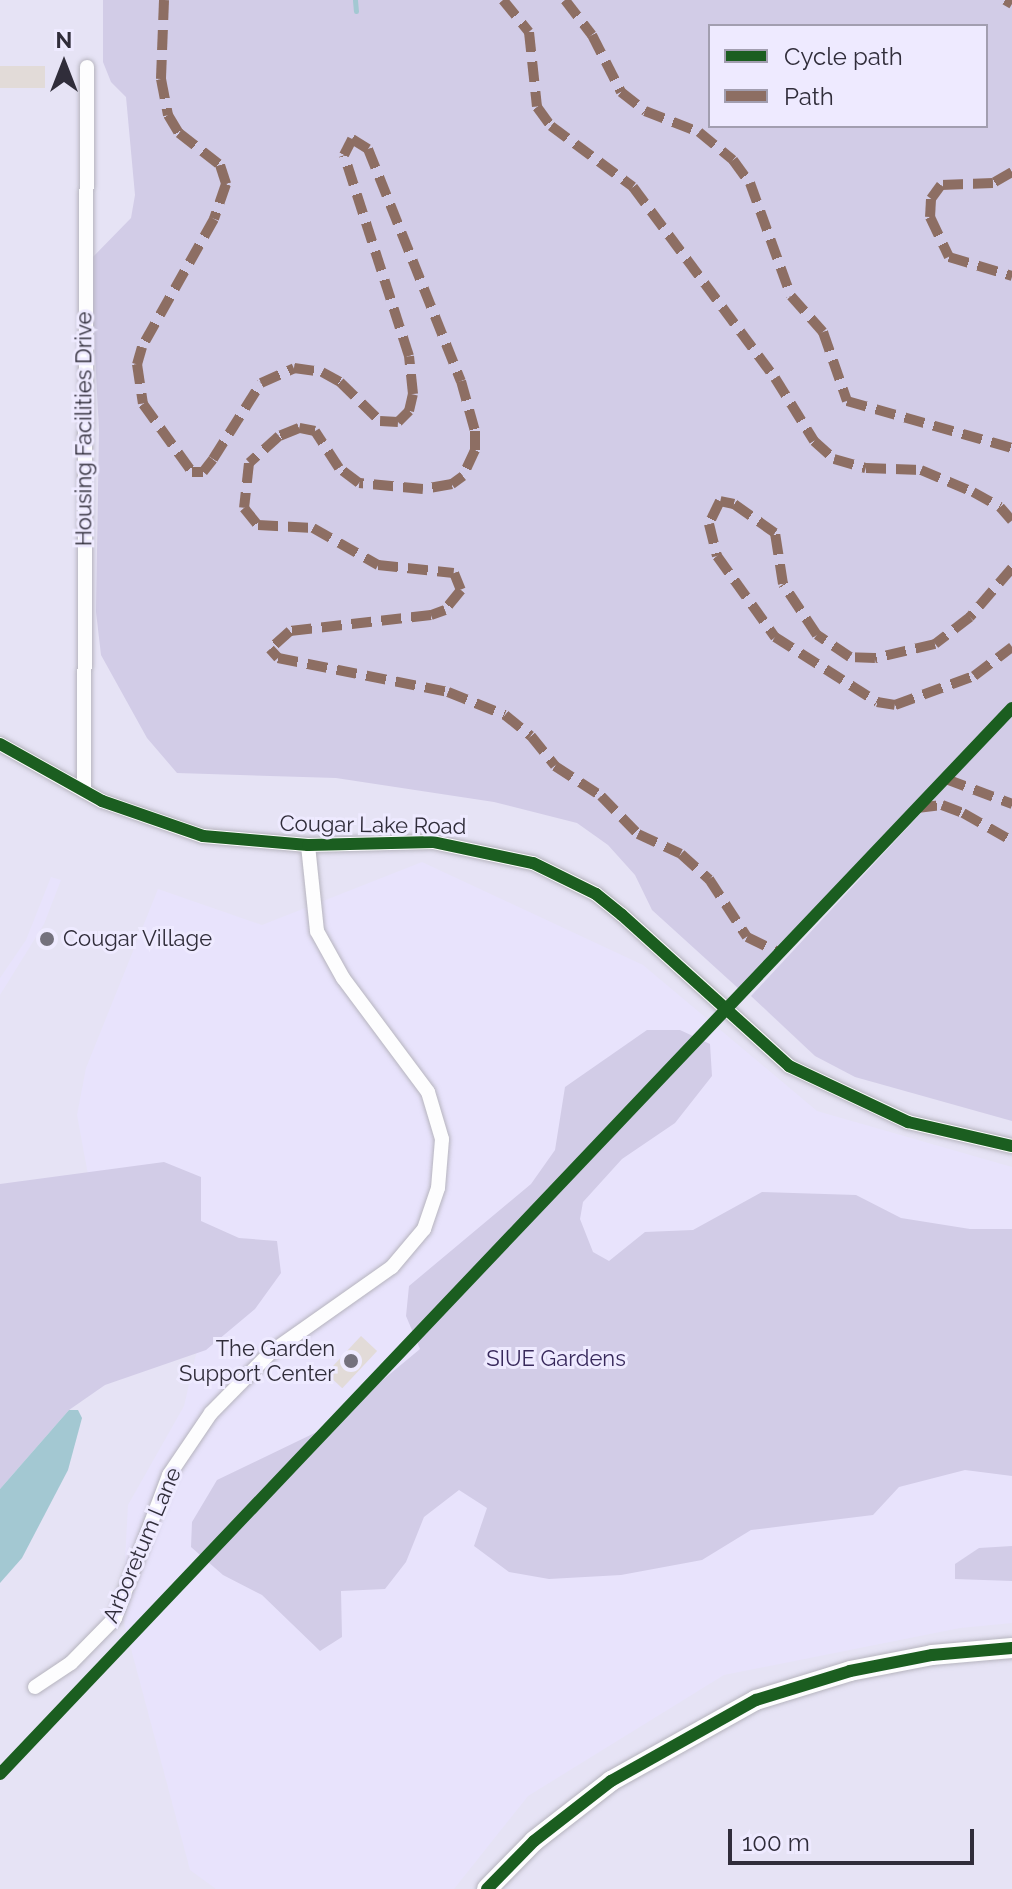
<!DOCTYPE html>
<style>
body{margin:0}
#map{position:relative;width:1012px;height:1889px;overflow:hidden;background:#f1effa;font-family:Raleway,sans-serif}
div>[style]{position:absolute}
.built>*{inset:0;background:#e6e3f5}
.green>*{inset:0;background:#e8e3fc}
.forest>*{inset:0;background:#d2cce7}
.water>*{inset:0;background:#a3c8d2}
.stream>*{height:5px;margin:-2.5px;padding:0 2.5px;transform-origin:2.5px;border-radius:2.5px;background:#a3c8d2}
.building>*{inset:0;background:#e2dbd8;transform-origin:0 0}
.roads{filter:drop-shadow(0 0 2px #b6b4be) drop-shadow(0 0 2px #b6b4be)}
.minor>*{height:14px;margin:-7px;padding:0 7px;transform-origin:7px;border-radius:7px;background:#fdfdfe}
.secondary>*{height:20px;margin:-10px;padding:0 10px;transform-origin:10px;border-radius:10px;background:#fdfdfe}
.quiet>*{height:10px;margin-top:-5px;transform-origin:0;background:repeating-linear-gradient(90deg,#8d6e63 0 20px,transparent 0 30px)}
.cycleway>*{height:12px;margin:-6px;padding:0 6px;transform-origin:6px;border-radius:6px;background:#1b5e20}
.dots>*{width:22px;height:22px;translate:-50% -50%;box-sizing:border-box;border:4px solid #eeeaff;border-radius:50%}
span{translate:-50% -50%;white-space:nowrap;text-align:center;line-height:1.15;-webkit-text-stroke:6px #eeeaff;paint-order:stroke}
.street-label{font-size:22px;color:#302d3a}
.poi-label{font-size:22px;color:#302d3a}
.left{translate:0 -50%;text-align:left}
.right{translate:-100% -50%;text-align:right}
.park-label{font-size:22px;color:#38295c}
.legend{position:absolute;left:708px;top:24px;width:280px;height:104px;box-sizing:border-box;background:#eeeaff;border:2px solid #a29eb0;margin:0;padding:10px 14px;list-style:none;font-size:24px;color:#302d3a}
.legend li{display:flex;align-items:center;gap:16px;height:40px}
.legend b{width:40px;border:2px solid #a29eb0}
.north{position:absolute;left:24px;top:24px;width:80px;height:80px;-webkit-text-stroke:6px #eeeaff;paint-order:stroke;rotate:0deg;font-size:22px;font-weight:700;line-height:32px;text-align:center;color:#302d3a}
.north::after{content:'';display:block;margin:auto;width:28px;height:36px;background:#302d3a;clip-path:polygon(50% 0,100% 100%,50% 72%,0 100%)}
.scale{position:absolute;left:728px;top:1829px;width:246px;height:36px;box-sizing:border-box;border:4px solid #302d3a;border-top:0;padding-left:10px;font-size:24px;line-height:28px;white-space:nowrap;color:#302d3a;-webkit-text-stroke:6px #eeeaff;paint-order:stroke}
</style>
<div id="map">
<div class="built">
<div style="clip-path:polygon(evenodd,0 0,1012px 0,1012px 1889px,0 1889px,0 0,710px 26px,986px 26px,986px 126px,710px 126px,710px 26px)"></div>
</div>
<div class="green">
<div style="clip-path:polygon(422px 862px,643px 965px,817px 1111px,1012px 1167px,1012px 1623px,960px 1628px,724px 1675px,528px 1796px,454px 1889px,216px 1889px,190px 1870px,122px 1615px,128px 1505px,184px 1406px,197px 1350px,93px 1202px,77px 1115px,86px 1068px,158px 889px,262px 925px)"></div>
<div style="clip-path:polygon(51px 877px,61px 880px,44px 924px,0 995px,0 978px,26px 940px)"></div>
</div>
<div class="forest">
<div style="clip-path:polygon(evenodd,103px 0,1012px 0,1012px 704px,739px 989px,652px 910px,635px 875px,608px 845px,577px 823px,494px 802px,336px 778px,177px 773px,147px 738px,101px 655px,96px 612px,99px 430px,90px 260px,131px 218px,135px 195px,126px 97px,111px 82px,103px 62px,103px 0,710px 26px,986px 26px,986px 126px,710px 126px,710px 26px)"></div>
<div style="clip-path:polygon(1012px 715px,1012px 1121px,855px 1077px,815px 1056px,751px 996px)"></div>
<div style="clip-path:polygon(647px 1030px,680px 1030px,710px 1044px,712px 1076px,675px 1123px,622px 1159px,583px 1202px,580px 1219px,593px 1252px,609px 1261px,645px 1232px,693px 1230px,762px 1192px,856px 1195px,901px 1218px,970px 1229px,1012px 1229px,1012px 1476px,965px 1470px,899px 1487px,873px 1515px,751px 1530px,702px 1560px,621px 1575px,549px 1579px,509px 1572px,474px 1546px,487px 1508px,459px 1490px,424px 1517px,406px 1562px,385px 1589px,341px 1591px,342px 1637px,320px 1651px,262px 1595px,223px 1575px,191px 1547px,192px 1522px,217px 1480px,325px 1428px,420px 1349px,406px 1316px,409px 1286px,531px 1184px,555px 1150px,565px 1087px)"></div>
<div style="clip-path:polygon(164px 1162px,201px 1177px,201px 1221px,239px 1238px,277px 1241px,281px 1273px,255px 1309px,206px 1350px,105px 1385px,69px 1410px,0 1489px,0 1184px)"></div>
<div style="clip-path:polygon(1012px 1546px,1012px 1581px,955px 1579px,955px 1564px,979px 1548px)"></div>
</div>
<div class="water">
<div style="clip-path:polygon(69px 1410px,78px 1410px,82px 1418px,68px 1470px,22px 1558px,0 1583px,0 1489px)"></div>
</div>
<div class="stream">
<div style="left:355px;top:0;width:11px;rotate:85deg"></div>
</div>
<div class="building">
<div style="left:0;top:66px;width:45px;height:22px"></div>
<div style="left:361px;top:1336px;width:22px;height:51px;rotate:43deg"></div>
</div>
<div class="roads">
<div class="minor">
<div style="left:0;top:744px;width:117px;rotate:29.2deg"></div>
<div style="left:102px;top:801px;width:107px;rotate:19.1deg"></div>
<div style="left:203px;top:836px;width:105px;rotate:4.9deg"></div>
<div style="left:308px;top:845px;width:125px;rotate:-1.4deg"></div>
<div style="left:433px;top:842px;width:102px;rotate:11.9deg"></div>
<div style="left:533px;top:863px;width:70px;rotate:26.2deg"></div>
<div style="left:596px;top:894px;width:33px;rotate:39deg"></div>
<div style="left:622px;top:915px;width:225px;rotate:42.1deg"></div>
<div style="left:789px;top:1066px;width:132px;rotate:25.2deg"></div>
<div style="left:908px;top:1122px;width:107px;rotate:13deg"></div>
<div style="left:84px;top:791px;width:724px;rotate:-89.76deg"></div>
<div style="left:35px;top:1687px;width:43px;rotate:-33.7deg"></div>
<div style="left:71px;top:1663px;width:63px;rotate:-45.6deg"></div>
<div style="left:115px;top:1618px;width:153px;rotate:-69.3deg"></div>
<div style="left:169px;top:1475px;width:75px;rotate:-55.9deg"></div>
<div style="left:211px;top:1413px;width:84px;rotate:-45.5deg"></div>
<div style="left:270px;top:1353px;width:149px;rotate:-35.2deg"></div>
<div style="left:392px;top:1267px;width:50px;rotate:-49.9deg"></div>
<div style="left:424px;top:1229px;width:43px;rotate:-71.1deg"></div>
<div style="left:438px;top:1188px;width:49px;rotate:-85.3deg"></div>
<div style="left:442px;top:1139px;width:49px;rotate:-106.6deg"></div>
<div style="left:428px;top:1092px;width:142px;rotate:-126.7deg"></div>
<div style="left:343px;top:978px;width:54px;rotate:-119deg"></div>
<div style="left:317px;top:931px;width:86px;rotate:-96deg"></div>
</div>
<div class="secondary">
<div style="left:487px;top:1889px;width:67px;rotate:-45.6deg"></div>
<div style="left:534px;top:1841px;width:98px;rotate:-37.9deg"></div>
<div style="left:611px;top:1781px;width:166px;rotate:-29.2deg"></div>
<div style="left:756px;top:1700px;width:98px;rotate:-17.1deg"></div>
<div style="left:850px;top:1671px;width:84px;rotate:-11deg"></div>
<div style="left:932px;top:1655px;width:80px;rotate:-5deg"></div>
</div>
</div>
<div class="quiet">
<div style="left:164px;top:0;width:79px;rotate:92.2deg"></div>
<div style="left:161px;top:79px;width:37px;rotate:79deg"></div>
<div style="left:168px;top:115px;width:21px;rotate:59deg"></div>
<div style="left:179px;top:133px;width:52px;rotate:38deg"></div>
<div style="left:220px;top:165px;width:20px;rotate:72deg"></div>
<div style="left:226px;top:184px;width:37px;rotate:109deg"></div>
<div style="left:214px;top:219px;width:147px;rotate:119.4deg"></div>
<div style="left:142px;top:347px;width:18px;rotate:106deg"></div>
<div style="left:137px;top:364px;width:40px;rotate:81.5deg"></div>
<div style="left:143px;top:404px;width:84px;rotate:54.2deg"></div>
<div style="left:192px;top:472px;width:11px"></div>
<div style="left:203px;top:472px;width:16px;rotate:-52deg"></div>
<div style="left:213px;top:459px;width:90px;rotate:-57.7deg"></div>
<div style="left:261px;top:383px;width:36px;rotate:-24deg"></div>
<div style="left:294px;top:368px;width:28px;rotate:8deg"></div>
<div style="left:322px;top:372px;width:21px;rotate:29deg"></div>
<div style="left:340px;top:382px;width:56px;rotate:44.3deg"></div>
<div style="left:380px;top:421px;width:18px;rotate:3deg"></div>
<div style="left:398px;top:422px;width:16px;rotate:-45deg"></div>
<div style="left:409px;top:411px;width:17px;rotate:-77deg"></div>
<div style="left:413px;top:394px;width:38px;rotate:-96deg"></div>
<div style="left:409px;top:356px;width:211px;rotate:-107.9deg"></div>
<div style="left:344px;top:155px;width:18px;rotate:-63deg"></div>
<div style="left:352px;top:139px;width:19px;rotate:32deg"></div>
<div style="left:368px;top:149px;width:250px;rotate:68.2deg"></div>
<div style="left:461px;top:381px;width:52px;rotate:74.4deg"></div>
<div style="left:475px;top:431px;width:19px;rotate:90deg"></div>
<div style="left:475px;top:450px;width:29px;rotate:115deg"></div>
<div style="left:463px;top:476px;width:14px;rotate:144deg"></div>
<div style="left:452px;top:484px;width:29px;rotate:170deg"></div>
<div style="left:423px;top:489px;width:64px;rotate:-174.6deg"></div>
<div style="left:359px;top:483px;width:25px;rotate:-143deg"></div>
<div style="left:339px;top:468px;width:44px;rotate:-123deg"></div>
<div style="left:315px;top:431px;width:16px;rotate:-169deg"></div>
<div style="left:299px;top:428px;width:22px;rotate:158deg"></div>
<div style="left:279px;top:436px;width:40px;rotate:138deg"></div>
<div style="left:249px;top:463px;width:45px;rotate:96.3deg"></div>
<div style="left:244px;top:508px;width:22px;rotate:51deg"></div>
<div style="left:258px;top:525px;width:55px;rotate:3.1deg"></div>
<div style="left:313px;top:528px;width:75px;rotate:29.6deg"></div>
<div style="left:378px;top:565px;width:76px;rotate:6deg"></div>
<div style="left:454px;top:573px;width:18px;rotate:68deg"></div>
<div style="left:461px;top:590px;width:26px;rotate:129deg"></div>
<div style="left:445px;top:610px;width:15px;rotate:160deg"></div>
<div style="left:431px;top:615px;width:142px;rotate:173.5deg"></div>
<div style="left:290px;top:631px;width:27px;rotate:138deg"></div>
<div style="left:270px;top:649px;width:12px;rotate:48deg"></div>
<div style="left:278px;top:658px;width:173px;rotate:11.3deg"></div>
<div style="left:448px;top:692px;width:61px;rotate:22deg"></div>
<div style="left:505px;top:715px;width:33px;rotate:39deg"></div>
<div style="left:531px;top:736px;width:38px;rotate:51deg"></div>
<div style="left:555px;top:766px;width:55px;rotate:33.1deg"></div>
<div style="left:601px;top:796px;width:53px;rotate:45.8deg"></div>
<div style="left:638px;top:834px;width:47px;rotate:24.9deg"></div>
<div style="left:681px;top:854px;width:38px;rotate:42deg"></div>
<div style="left:709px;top:879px;width:69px;rotate:56.8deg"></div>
<div style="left:747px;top:937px;width:37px;rotate:26deg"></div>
<div style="left:503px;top:0;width:41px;rotate:50.9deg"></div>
<div style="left:529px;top:32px;width:75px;rotate:83.9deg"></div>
<div style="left:537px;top:107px;width:24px;rotate:54deg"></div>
<div style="left:551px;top:126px;width:102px;rotate:36.6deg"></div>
<div style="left:633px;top:187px;width:238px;rotate:53.4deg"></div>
<div style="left:775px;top:378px;width:74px;rotate:58.2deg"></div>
<div style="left:814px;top:441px;width:27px;rotate:42deg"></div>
<div style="left:834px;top:459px;width:33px;rotate:16deg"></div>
<div style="left:866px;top:468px;width:55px;rotate:2.1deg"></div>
<div style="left:921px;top:470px;width:56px;rotate:22.9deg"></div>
<div style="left:973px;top:492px;width:31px;rotate:29deg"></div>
<div style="left:1000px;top:507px;width:18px;rotate:49deg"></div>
<div style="left:565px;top:0;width:44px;rotate:52.4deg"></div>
<div style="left:592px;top:35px;width:64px;rotate:63deg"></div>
<div style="left:621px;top:92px;width:31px;rotate:38deg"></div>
<div style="left:645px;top:111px;width:58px;rotate:21.3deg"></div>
<div style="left:699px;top:132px;width:44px;rotate:39.5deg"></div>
<div style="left:733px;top:160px;width:29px;rotate:54deg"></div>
<div style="left:750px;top:183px;width:120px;rotate:70.1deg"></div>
<div style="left:791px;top:296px;width:48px;rotate:48.4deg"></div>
<div style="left:823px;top:332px;width:73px;rotate:70.8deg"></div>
<div style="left:847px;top:401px;width:172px;rotate:15.9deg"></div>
<div style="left:1005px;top:0;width:8px;rotate:30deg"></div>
<div style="left:1012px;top:172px;width:22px;rotate:150deg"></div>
<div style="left:993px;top:183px;width:52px;rotate:177.8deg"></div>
<div style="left:941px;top:185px;width:17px;rotate:126deg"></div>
<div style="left:931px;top:199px;width:18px;rotate:93deg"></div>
<div style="left:930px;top:217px;width:44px;rotate:64.6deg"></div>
<div style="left:949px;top:257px;width:66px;rotate:16.8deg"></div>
<div style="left:1012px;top:568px;width:65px;rotate:130.6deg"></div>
<div style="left:970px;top:617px;width:44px;rotate:142.4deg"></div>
<div style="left:935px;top:644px;width:62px;rotate:166.9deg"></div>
<div style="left:875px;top:658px;width:25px;rotate:-178deg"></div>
<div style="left:850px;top:657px;width:40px;rotate:-146deg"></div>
<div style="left:817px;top:635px;width:61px;rotate:-123.7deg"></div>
<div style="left:783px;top:584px;width:52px;rotate:-98.9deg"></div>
<div style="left:775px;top:533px;width:50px;rotate:-144.7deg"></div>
<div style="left:734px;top:504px;width:14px;rotate:-168deg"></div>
<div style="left:720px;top:501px;width:25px;rotate:116deg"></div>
<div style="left:709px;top:524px;width:33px;rotate:76deg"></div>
<div style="left:717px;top:556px;width:100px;rotate:54.4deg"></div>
<div style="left:775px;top:637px;width:121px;rotate:32.5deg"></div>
<div style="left:877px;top:702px;width:18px;rotate:9deg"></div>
<div style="left:895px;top:705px;width:84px;rotate:-20.2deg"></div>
<div style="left:974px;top:676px;width:48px;rotate:-37.3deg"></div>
<div style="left:946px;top:779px;width:71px;rotate:20.7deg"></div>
<div style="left:917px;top:808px;width:25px;rotate:-7deg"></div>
<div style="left:942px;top:805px;width:22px;rotate:21deg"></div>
<div style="left:963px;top:813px;width:56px;rotate:29.7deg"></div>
</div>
<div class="cycleway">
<div style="left:0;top:744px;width:117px;rotate:29.2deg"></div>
<div style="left:102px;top:801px;width:107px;rotate:19.1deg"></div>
<div style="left:203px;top:836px;width:105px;rotate:4.9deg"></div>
<div style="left:308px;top:845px;width:125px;rotate:-1.4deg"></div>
<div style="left:433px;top:842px;width:102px;rotate:11.9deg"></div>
<div style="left:533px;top:863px;width:70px;rotate:26.2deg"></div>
<div style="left:596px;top:894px;width:33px;rotate:39deg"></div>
<div style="left:622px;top:915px;width:225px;rotate:42.1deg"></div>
<div style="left:789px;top:1066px;width:132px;rotate:25.2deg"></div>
<div style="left:908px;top:1122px;width:107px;rotate:13deg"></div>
<div style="left:0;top:1774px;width:1470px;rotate:-46.49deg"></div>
<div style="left:487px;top:1889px;width:67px;rotate:-45.6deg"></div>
<div style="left:534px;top:1841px;width:98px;rotate:-37.9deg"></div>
<div style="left:611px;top:1781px;width:166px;rotate:-29.2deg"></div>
<div style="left:756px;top:1700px;width:98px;rotate:-17.1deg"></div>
<div style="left:850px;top:1671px;width:84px;rotate:-11deg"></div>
<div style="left:932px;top:1655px;width:80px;rotate:-5deg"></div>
</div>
<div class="dots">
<div style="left:47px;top:939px;background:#74717d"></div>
<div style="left:351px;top:1361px;background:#74717d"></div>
</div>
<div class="street-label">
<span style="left:84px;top:429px;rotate:-90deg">Housing Facilities Drive</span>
<span style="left:373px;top:825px;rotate:1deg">Cougar Lake Road</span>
<span style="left:142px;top:1545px;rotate:-67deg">Arboretum Lane</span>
</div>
<div class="poi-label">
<span class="left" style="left:63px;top:939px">Cougar Village</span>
<span class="right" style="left:335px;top:1361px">The Garden<br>Support Center</span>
</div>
<div class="park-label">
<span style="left:556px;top:1359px">SIUE Gardens</span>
</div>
<ul class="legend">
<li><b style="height:10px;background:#1b5e20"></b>Cycle path</li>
<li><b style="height:10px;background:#8d6e63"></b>Path</li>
</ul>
<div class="north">N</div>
<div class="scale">100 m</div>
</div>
